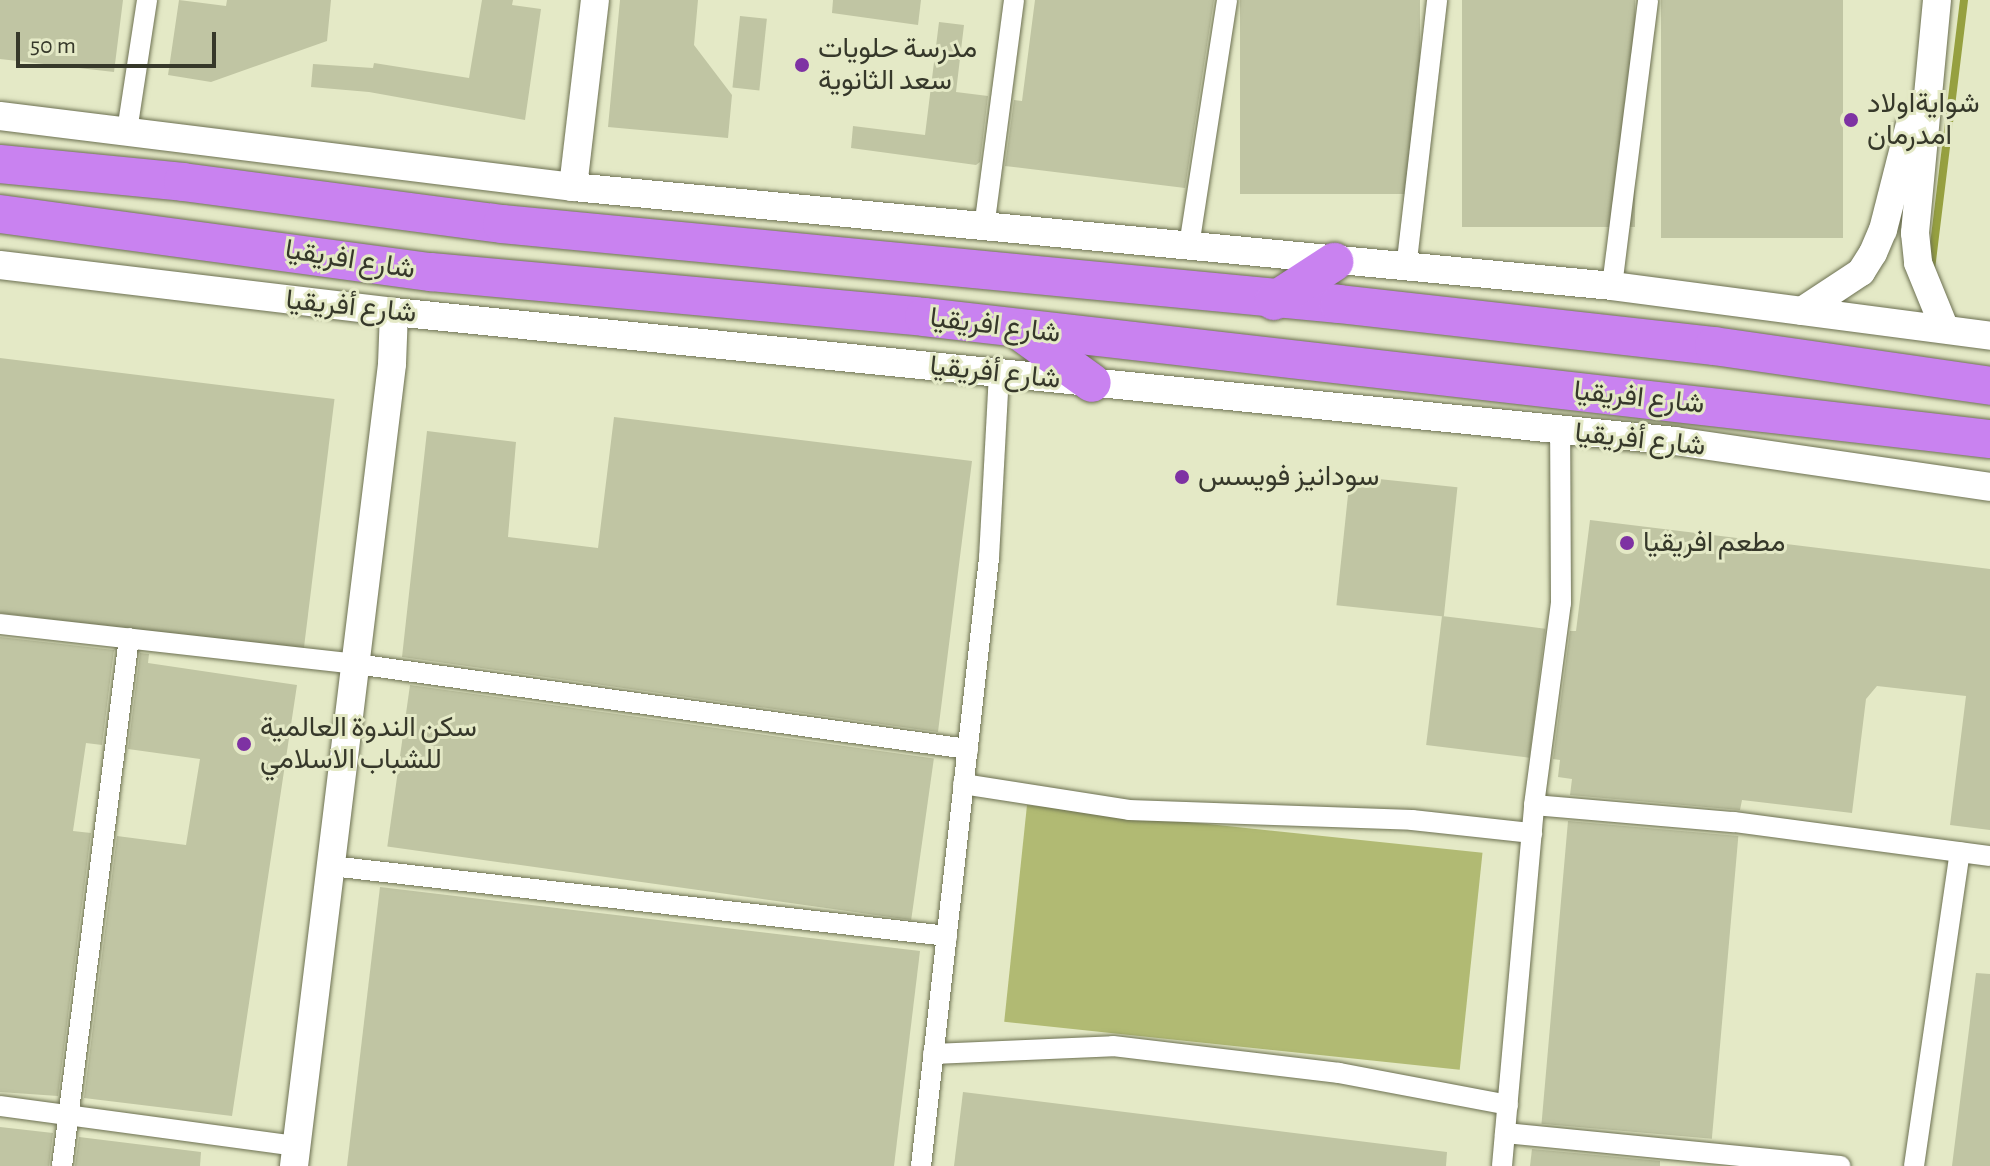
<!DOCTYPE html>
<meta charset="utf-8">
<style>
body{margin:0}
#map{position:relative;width:1990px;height:1166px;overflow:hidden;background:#e4e9c6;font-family:"Alegreya Sans",Vazirmatn,sans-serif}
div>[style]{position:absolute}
.green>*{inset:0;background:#b1ba73;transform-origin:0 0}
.stream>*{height:8px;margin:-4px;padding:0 4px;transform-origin:4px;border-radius:4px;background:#96a040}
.building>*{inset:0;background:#c0c5a3;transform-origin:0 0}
.roads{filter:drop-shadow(0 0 2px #6c7051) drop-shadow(0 0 2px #6c7051)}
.street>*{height:20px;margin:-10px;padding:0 10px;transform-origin:10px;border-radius:10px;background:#fff}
.secondary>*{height:28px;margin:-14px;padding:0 14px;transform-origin:14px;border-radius:14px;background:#fff}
.highway>*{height:38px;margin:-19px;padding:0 19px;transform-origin:19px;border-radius:19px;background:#c982f0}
.dots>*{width:22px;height:22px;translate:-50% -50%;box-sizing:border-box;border:4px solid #e4e9c6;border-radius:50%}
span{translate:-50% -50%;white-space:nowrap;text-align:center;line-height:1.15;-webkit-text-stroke:6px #e4e9c6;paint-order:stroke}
.poi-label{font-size:28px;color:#36382a}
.left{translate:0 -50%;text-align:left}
.street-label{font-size:28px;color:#36382a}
.scale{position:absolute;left:16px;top:32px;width:200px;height:36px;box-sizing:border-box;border:4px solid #36382a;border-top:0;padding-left:10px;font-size:24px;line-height:28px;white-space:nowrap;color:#36382a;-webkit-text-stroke:6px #e4e9c6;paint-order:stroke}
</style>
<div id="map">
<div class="green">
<div style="left:1027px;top:805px;width:458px;height:218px;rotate:6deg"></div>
</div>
<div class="stream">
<div style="left:1931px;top:269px;width:271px;rotate:-83deg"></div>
</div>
<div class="building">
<div style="clip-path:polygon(0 0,123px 0,114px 72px,0 59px)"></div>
<div style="clip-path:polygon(179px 0,226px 6px,227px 0,331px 0,327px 41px,211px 82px,168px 75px)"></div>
<div style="clip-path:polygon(482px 0,513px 0,512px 5px,541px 9px,525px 120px,369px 92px,311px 87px,313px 64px,373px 68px,374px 63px,469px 78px)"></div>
<div style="clip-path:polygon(620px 0,698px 0,694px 45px,732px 95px,728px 138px,608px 127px)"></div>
<div style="clip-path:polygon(833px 0,921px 0,918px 25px,832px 13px)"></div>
<div style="clip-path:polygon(1035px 0,1214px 0,1185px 188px,1005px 166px,1014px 100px,1022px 101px)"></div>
<div style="left:1240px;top:0;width:180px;height:194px"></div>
<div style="left:1462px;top:0;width:173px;height:227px"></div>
<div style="left:1661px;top:0;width:182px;height:238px"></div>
<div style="left:740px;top:16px;width:27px;height:72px;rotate:6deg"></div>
<div style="clip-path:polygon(939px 22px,964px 25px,956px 92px,988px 96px,980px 162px,976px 165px,851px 148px,853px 126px,925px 135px)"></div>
<div style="left:0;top:358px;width:337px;height:253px;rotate:7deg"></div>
<div style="clip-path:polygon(614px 417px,972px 461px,938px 732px,402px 657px,427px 431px,516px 442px,508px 537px,598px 548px)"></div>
<div style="left:1350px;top:476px;width:108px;height:130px;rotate:6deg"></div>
<div style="clip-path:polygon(1590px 520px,1990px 569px,1990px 830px,1950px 825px,1966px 696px,1877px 686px,1866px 699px,1852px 813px,1742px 800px,1740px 810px,1570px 795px,1572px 779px,1558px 777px,1560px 760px,1553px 759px,1570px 631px,1576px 631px)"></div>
<div style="left:1442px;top:616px;width:104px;height:130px;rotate:7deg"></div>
<div style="clip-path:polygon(0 637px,114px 650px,102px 745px,86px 743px,73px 831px,91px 833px,58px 1096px,0 1092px)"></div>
<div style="clip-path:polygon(140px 653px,149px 654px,148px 663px,297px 685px,232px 1116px,84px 1098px,117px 836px,186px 845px,200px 759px,128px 749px)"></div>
<div style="left:410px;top:685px;width:529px;height:163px;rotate:8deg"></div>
<div style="left:1568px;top:821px;width:171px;height:304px;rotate:5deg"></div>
<div style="clip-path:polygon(380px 887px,920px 951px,894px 1166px,347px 1166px)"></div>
<div style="clip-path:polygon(1976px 973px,1990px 974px,1990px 1166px,1952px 1166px)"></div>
<div style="clip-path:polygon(963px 1092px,1447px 1152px,1446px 1166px,954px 1166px)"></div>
<div style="clip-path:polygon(0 1127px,53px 1133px,49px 1166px,0 1166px)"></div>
<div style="clip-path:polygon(79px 1137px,201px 1152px,200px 1166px,75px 1166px)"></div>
<div style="clip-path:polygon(1532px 1149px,1660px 1161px,1660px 1166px,1530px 1166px)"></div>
</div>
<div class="roads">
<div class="street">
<div style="left:127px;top:131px;width:133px;rotate:-81.3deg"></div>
<div style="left:984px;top:228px;width:230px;rotate:-82.5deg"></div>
<div style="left:1189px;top:246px;width:249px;rotate:-81.2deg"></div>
<div style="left:1406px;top:269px;width:271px;rotate:-83.4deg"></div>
<div style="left:1612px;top:286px;width:288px;rotate:-82.8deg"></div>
<div style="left:0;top:624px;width:358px;rotate:6.4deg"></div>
<div style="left:356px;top:664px;width:618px;rotate:7.91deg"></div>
<div style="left:963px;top:784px;width:168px;rotate:8.9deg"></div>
<div style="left:1129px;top:810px;width:283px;rotate:2deg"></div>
<div style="left:1412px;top:820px;width:121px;rotate:6.2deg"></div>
<div style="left:1534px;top:805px;width:201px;rotate:4.9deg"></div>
<div style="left:1734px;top:822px;width:258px;rotate:7.6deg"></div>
<div style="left:331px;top:866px;width:620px;rotate:6.48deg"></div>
<div style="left:933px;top:1054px;width:180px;rotate:-2.5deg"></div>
<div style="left:1113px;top:1046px;width:228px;rotate:6.8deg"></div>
<div style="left:1339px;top:1073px;width:172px;rotate:10.7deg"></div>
<div style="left:0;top:1106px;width:299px;rotate:7.7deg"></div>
<div style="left:1505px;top:1133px;width:337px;rotate:5.6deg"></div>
<div style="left:62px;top:1166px;width:532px;rotate:-82.77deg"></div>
<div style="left:921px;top:1166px;width:612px;rotate:-83.62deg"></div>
<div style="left:989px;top:558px;width:184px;rotate:-86.9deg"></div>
<div style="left:1502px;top:1166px;width:362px;rotate:-84.9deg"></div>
<div style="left:1534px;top:805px;width:204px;rotate:-82.4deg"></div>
<div style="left:1561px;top:603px;width:171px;rotate:-90.3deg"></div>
<div style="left:1914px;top:1166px;width:317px;rotate:-81.7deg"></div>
</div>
<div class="secondary">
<div style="left:1937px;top:0;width:234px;rotate:95.4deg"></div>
<div style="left:1915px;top:233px;width:30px;rotate:84deg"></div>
<div style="left:1918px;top:263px;width:71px;rotate:67.8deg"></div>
<div style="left:0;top:116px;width:577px;rotate:7.06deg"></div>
<div style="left:573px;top:187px;width:1044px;rotate:5.44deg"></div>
<div style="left:1612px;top:286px;width:381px;rotate:7.5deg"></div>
<div style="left:573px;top:187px;width:188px;rotate:-83.3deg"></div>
<div style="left:0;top:265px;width:397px;rotate:6.8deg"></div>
<div style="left:394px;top:312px;width:1287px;rotate:5.75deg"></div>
<div style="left:1675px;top:441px;width:318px;rotate:8.3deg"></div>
<div style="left:1802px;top:311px;width:71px;rotate:-33.5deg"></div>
<div style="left:1861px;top:272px;width:22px;rotate:-58deg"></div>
<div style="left:1873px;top:253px;width:25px;rotate:-67deg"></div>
<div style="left:1883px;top:230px;width:105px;rotate:-75.7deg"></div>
<div style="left:294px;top:1166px;width:808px;rotate:-83.03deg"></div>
<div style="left:392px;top:364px;width:52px;rotate:-87.8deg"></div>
</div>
<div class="highway">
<div style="left:0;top:164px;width:184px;rotate:5.6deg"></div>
<div style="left:183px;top:182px;width:322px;rotate:7.5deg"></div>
<div style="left:502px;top:224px;width:841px;rotate:5.46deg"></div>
<div style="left:1339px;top:304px;width:377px;rotate:6.4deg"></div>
<div style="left:1714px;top:346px;width:279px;rotate:8.2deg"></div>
<div style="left:0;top:214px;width:435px;rotate:7.7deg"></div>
<div style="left:431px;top:272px;width:495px;rotate:5.2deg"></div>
<div style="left:924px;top:317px;width:1073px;rotate:6.53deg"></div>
<div style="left:1274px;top:301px;width:72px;rotate:-33deg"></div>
<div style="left:1021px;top:332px;width:87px;rotate:35.7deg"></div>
</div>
</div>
<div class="dots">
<div style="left:802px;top:65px;background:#7e32a3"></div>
<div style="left:1851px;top:120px;background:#7e32a3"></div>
<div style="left:1182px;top:477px;background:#7e32a3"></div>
<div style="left:1627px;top:543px;background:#7e32a3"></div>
<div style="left:244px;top:744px;background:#7e32a3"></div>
</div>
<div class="poi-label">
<span class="left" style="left:818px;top:65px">مدرسة حلويات<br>سعد الثانوية</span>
<span class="left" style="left:1867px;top:120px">شوايةاولاد<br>امدرمان</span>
<span class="left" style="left:1198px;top:477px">سودانيز فويسس</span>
<span class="left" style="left:1643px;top:543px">مطعم افريقيا</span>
<span class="left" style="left:260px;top:744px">سكن الندوة العالمية<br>للشباب الاسلامي</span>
</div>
<div class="street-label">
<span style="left:350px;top:260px;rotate:9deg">شارع افريقيا</span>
<span style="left:351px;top:307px;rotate:6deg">شارع أفريقيا</span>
<span style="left:995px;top:326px;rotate:7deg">شارع افريقيا</span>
<span style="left:995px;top:373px;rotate:6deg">شارع أفريقيا</span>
<span style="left:1639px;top:398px;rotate:6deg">شارع افريقيا</span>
<span style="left:1640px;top:440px;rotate:6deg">شارع أفريقيا</span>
</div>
<div class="scale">50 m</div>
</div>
